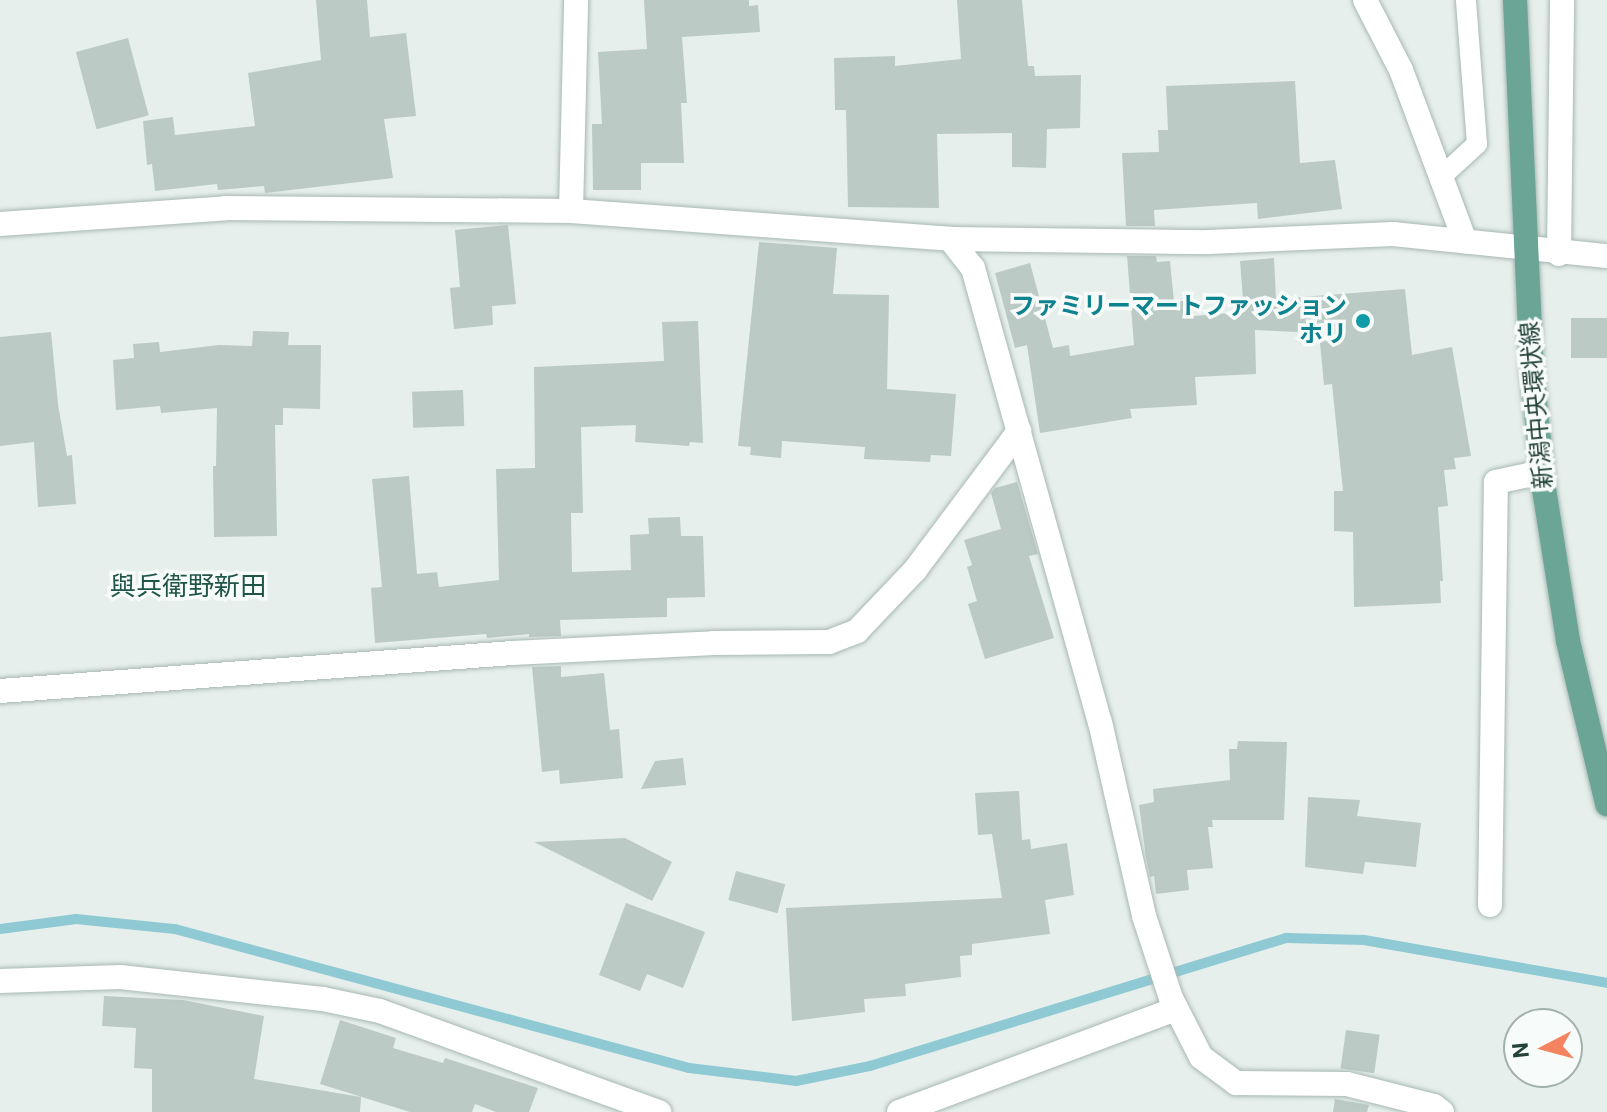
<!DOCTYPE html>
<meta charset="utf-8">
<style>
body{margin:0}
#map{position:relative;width:1607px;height:1112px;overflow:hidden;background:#e6efeb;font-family:Roboto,"Noto Sans JP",sans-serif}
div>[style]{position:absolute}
.stream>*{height:10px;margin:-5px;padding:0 5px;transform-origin:5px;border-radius:5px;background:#8ec9d4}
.building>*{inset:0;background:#bbcac4;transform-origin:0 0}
.roads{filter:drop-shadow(0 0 2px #a8b8b2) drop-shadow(0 0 2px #a8b8b2)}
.service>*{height:20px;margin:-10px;padding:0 10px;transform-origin:10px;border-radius:10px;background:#fff}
.minor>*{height:24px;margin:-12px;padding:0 12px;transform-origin:12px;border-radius:12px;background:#fff}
.primary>*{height:24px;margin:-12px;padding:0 12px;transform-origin:12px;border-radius:12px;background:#6aa596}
.dots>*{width:22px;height:22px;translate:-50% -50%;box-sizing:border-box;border:4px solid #f7fbf9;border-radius:50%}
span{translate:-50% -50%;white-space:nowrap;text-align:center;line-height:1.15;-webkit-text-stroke:7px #f7fbf9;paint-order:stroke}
.culture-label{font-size:24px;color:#0d838f;font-weight:700}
.right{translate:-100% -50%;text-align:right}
.street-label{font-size:24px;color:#24423a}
.neighbourhood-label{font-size:26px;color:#1f5548}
.north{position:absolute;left:1503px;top:1008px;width:80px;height:80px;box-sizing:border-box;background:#f7fbf9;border:2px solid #a3b1ad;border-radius:50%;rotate:264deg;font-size:22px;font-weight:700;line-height:32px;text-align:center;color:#24423a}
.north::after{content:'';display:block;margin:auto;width:28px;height:36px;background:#f4845f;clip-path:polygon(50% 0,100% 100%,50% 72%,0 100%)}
</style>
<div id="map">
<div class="stream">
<div style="left:0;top:929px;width:77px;rotate:-7.5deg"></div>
<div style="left:76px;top:919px;width:100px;rotate:5.8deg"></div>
<div style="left:175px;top:929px;width:532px;rotate:15.13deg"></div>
<div style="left:689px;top:1068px;width:108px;rotate:6.9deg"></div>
<div style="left:796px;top:1081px;width:76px;rotate:-11.5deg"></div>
<div style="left:870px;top:1066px;width:436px;rotate:-17.1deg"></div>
<div style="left:1287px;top:938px;width:77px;rotate:1.5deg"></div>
<div style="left:1364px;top:940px;width:247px;rotate:10deg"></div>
</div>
<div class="building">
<div style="clip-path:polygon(316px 0,367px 0,370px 37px,406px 33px,416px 116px,384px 119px,393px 178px,265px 193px,264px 186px,218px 190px,217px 184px,155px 191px,152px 164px,147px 165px,143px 121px,173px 117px,175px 135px,255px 126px,248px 73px,321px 60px)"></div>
<div style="clip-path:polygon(644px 0,749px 0,749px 6px,758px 5px,760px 32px,682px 37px,687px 103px,681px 103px,684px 163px,641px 163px,641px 190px,593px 190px,592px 124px,602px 124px,598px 52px,647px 49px)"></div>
<div style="clip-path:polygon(957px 0,1022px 0,1028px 66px,1034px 66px,1035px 76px,1081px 75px,1080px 128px,1047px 129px,1046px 168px,1012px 167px,1012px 133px,937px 134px,939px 208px,848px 207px,846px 110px,835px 110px,834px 58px,895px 56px,895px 66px,961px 59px)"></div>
<div style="left:128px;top:38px;width:80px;height:54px;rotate:75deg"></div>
<div style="clip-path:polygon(1295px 81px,1300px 163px,1335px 160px,1342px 209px,1258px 219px,1257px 203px,1154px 210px,1155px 226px,1126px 226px,1122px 153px,1159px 152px,1158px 130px,1168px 130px,1166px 86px)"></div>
<div style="clip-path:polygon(508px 225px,516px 304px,492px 306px,493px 325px,454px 329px,450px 288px,460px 287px,455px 230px)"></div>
<div style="clip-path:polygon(759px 242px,837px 248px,833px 294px,889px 295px,887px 389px,956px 394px,951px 456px,931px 455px,930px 462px,864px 459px,865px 447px,782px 441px,781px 458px,750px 455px,751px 447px,738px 446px)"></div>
<div style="clip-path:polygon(1127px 256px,1156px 256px,1157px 262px,1170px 261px,1174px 302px,1191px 300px,1193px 316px,1244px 312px,1240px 261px,1274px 258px,1276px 299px,1405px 289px,1412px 355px,1452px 347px,1471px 456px,1454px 458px,1456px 469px,1444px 470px,1448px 506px,1438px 507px,1443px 581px,1440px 581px,1441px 603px,1354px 607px,1353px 532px,1334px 531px,1334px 491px,1343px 491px,1332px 384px,1324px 385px,1319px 333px,1255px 330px,1256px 374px,1195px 377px,1197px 405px,1130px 409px,1132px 418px,1040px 433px,1027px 345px,1015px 348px,995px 273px,1030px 263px,1053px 348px,1069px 345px,1070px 356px,1134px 345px)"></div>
<div style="left:1607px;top:318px;width:40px;height:36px;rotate:90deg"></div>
<div style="clip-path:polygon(698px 321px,703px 443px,690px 442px,689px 446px,635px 442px,636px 425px,581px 427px,583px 513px,571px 513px,572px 572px,631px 570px,630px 535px,649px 534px,648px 518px,680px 517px,681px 536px,703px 536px,705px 597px,667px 598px,667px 617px,560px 620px,561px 636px,529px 637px,529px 634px,487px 638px,486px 634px,375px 643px,371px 588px,382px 587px,372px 479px,409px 476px,417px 574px,437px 572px,439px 587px,499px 580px,496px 469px,535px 468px,534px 367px,664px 361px,662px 322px)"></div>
<div style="clip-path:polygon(253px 331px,289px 332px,288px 345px,321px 345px,320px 409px,283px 408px,283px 425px,275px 425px,277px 536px,214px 537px,213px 466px,216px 466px,217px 408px,161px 413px,160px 406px,116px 410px,113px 360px,134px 358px,133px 344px,159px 342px,160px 352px,219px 345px,252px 346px)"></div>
<div style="clip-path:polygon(51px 332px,58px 404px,67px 456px,72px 455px,76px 504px,38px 507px,34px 442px,0 446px,0 337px)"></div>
<div style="left:463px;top:390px;width:36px;height:51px;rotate:88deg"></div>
<div style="clip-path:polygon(1017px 482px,1038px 554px,1029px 556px,1054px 638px,985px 659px,968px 604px,977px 601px,967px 567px,972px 565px,964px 540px,1001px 529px,991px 493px,995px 488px)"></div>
<div style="clip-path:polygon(561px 666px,561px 677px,604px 673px,610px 730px,619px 729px,623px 778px,560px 784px,559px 770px,542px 772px,532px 667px)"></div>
<div style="clip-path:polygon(1238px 741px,1287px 742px,1284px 820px,1212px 820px,1213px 827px,1208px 827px,1213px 868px,1187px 870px,1189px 890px,1156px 894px,1154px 876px,1150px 877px,1146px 858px,1139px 805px,1154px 802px,1153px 789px,1230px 780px,1229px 749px,1237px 749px)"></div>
<div style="clip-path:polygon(683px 758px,686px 785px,641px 789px,655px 761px)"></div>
<div style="clip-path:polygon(1019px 791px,1022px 840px,1030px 839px,1031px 849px,1067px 843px,1074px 895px,1045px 900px,1050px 934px,972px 944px,972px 955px,960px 956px,961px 977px,905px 984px,906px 996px,864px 999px,865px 1012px,792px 1021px,786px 908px,1002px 898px,992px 834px,978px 835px,975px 793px)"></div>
<div style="clip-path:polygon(1308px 797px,1360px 800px,1357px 816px,1421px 823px,1416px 867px,1365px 862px,1363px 874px,1305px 867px)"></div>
<div style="clip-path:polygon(625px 838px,672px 862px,652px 901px,534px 842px)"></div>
<div style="left:736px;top:871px;width:51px;height:30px;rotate:15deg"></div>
<div style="clip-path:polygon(626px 903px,705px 932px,683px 988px,647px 974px,640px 991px,599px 975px)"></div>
<div style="clip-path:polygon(104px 996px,183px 1000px,264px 1016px,254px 1079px,361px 1097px,360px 1112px,152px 1112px,152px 1069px,134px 1068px,136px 1028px,102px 1026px)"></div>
<div style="clip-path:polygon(340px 1020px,396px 1038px,393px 1048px,443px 1063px,445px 1058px,538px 1088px,529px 1112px,496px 1112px,475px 1104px,472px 1112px,410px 1112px,320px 1084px)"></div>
<div style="left:1346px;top:1030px;width:34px;height:39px;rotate:8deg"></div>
<div style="clip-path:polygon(1335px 1099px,1369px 1105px,1367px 1112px,1333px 1112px)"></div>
</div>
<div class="roads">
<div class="service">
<div style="left:1441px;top:177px;width:49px;rotate:-42.5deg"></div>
<div style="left:1477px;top:144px;width:144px;rotate:-94.4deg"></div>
</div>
<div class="minor">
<div style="left:1365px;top:0;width:79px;rotate:62.8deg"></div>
<div style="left:1401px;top:70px;width:183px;rotate:69.5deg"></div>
<div style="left:571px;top:211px;width:211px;rotate:-88.6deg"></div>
<div style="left:0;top:224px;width:227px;rotate:-4deg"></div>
<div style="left:226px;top:208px;width:345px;rotate:0.5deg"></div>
<div style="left:571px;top:211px;width:380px;rotate:4.2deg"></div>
<div style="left:950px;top:239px;width:259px;rotate:0.7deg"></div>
<div style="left:1209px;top:242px;width:184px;rotate:-2.5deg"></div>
<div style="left:1393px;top:234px;width:215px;rotate:5.9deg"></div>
<div style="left:950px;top:239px;width:37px;rotate:52deg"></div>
<div style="left:973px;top:268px;width:471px;rotate:74.4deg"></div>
<div style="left:1100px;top:722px;width:199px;rotate:77.2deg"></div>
<div style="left:1144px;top:916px;width:86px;rotate:71.8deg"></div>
<div style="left:1171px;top:998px;width:66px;rotate:63deg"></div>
<div style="left:1201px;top:1057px;width:44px;rotate:36.6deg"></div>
<div style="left:1236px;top:1083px;width:111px;rotate:0.5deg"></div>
<div style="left:1347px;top:1084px;width:90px;rotate:14.2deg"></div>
<div style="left:1434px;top:1106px;width:10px;rotate:37deg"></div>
<div style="left:1559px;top:254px;width:254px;rotate:-89.3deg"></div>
<div style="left:0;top:691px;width:513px;rotate:-4.24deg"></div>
<div style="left:512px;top:653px;width:202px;rotate:-2.8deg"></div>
<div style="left:714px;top:643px;width:115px;rotate:-0.5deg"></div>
<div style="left:829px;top:642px;width:30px;rotate:-21deg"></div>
<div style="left:857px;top:631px;width:84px;rotate:-46.4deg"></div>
<div style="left:915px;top:570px;width:174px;rotate:-53.2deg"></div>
<div style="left:1490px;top:905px;width:423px;rotate:-89.2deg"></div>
<div style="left:1496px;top:482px;width:47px;rotate:-12.3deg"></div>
<div style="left:0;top:981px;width:120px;rotate:-1.9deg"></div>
<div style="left:120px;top:977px;width:204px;rotate:6.2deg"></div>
<div style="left:323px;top:999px;width:58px;rotate:11.9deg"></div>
<div style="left:380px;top:1011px;width:297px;rotate:19.9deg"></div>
<div style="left:899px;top:1112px;width:296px;rotate:-20.4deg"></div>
</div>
<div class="primary">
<div style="left:1515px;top:0;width:373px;rotate:87.4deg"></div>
<div style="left:1532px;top:373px;width:117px;rotate:84.1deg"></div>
<div style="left:1544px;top:489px;width:154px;rotate:81deg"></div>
<div style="left:1568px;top:641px;width:168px;rotate:76.5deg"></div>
</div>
</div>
<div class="dots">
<div style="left:1363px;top:321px;background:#0f9aa8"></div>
</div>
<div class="culture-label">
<span class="right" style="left:1347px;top:321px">ファミリーマートファッション<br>ホリ</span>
</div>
<div class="street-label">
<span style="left:1537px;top:405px;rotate:-95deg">新潟中央環状線</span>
</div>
<div class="neighbourhood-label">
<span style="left:188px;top:587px">與兵衛野新田</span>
</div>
<div class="north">N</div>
</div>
